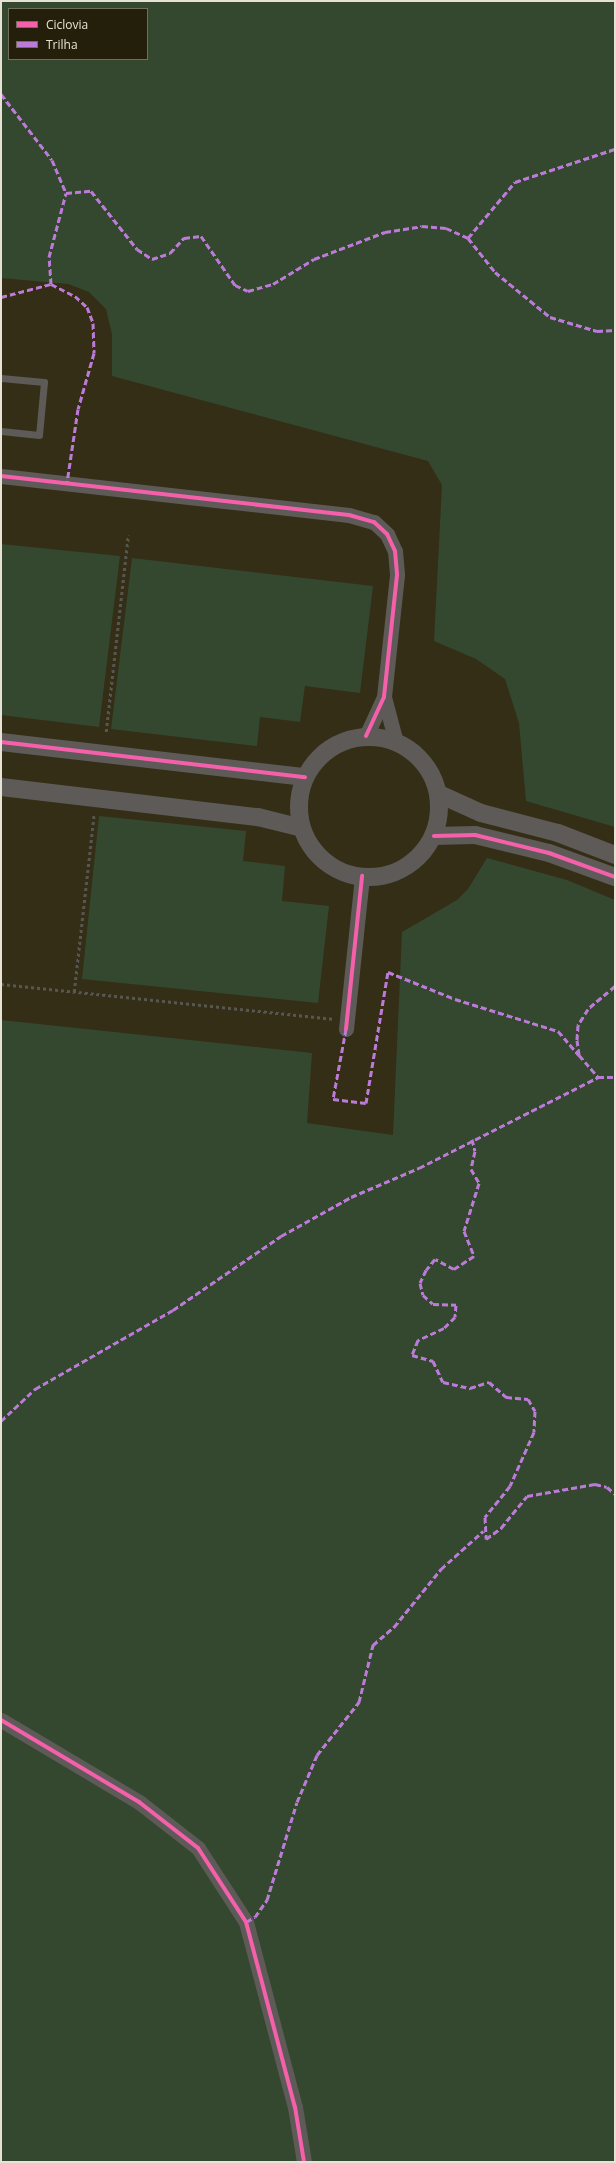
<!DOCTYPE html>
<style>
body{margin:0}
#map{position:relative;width:616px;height:2163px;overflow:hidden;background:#28261b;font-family:"Open Sans",sans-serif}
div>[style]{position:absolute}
.built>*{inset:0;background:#332e15}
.green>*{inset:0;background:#34482f}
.path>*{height:2.5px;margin-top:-1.25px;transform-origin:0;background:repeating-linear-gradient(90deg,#585651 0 3px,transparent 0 6px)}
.service>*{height:7px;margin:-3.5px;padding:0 3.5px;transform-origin:3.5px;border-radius:3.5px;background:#5d5a58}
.minor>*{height:15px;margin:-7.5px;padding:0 7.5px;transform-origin:7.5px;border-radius:7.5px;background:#5d5a58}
.tertiary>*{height:18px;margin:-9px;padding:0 9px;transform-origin:9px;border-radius:9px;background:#5d5a58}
.tertiary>.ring{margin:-9px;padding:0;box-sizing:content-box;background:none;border:18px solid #5d5a58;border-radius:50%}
.quiet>*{height:3px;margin-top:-1.5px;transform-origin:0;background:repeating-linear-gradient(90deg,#bd7bd9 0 6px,transparent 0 9px)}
.cycleway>*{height:4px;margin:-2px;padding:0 2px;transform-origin:2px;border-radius:2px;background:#f560ab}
span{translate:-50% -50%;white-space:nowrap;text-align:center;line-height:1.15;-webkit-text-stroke:4px #241f0b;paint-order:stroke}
.frame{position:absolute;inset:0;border:2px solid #e6e3d6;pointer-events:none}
.legend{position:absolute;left:8px;top:8px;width:140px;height:52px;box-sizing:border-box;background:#241f0b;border:1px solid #726d5c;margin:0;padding:5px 7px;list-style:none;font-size:12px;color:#e6e3d6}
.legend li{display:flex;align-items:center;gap:8px;height:20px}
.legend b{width:20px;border:1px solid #726d5c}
</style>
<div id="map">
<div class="built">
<div style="clip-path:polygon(evenodd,1px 1px,615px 1px,615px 1187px,1px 1697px,1px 1px,9px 9px,147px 9px,147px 59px,9px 59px,9px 9px)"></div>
</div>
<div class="green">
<div style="clip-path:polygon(evenodd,1px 1px,615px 1px,615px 827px,526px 801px,519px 723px,505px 679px,476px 659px,434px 641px,442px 485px,428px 461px,112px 376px,112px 334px,106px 309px,89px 292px,68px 284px,1px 278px,1px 1px,9px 9px,147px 9px,147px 59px,9px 59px,9px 9px)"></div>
<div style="clip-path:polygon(1px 544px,120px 556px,99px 727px,1px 715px)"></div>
<div style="clip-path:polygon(132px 558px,373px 586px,360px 693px,305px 686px,300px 722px,260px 717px,257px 746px,111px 729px)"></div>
<div style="clip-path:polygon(99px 816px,246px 831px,243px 861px,285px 866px,282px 901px,329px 906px,318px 1003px,82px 979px)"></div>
<div style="clip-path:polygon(487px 858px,567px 880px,615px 900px,615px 2162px,1px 2162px,1px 1020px,312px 1053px,307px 1123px,393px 1135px,402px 932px,457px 900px,468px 889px)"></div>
</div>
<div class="path">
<div style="left:106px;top:732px;width:198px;rotate:-83.6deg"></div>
<div style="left:1px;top:984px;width:333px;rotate:6deg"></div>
<div style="left:74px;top:992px;width:179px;rotate:-83.6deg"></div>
</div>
<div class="service">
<div style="left:1px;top:378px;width:43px;rotate:5.3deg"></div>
<div style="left:44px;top:382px;width:53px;rotate:95.4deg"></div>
<div style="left:39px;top:435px;width:38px;rotate:-174deg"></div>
</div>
<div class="minor">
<div style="left:1px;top:476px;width:350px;rotate:6.4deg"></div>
<div style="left:349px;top:515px;width:26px;rotate:16deg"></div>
<div style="left:374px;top:522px;width:18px;rotate:43deg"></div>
<div style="left:387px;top:534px;width:19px;rotate:65deg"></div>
<div style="left:395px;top:551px;width:24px;rotate:85deg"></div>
<div style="left:397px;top:575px;width:123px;rotate:96.1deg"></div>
<div style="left:384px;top:697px;width:43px;rotate:114.8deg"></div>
<div style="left:384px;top:697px;width:47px;rotate:75.1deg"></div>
<div style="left:346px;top:1029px;width:154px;rotate:-84deg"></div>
<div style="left:1px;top:1720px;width:161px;rotate:30.7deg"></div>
<div style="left:139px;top:1802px;width:75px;rotate:37.9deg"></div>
<div style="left:198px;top:1848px;width:88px;rotate:57deg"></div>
<div style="left:246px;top:1922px;width:191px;rotate:75.2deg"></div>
<div style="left:295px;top:2107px;width:56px;rotate:80.7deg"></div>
</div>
<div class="tertiary">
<div class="ring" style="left:299px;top:737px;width:122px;height:122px"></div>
<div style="left:1px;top:742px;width:306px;rotate:6.6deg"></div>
<div style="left:1px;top:787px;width:259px;rotate:6.7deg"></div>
<div style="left:258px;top:817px;width:45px;rotate:14deg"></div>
<div style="left:439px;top:794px;width:46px;rotate:24.3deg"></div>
<div style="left:481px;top:813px;width:80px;rotate:14.6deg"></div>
<div style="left:558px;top:833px;width:61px;rotate:21.1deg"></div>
<div style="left:434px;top:836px;width:41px;rotate:-1.4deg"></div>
<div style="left:475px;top:835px;width:76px;rotate:13.7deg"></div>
<div style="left:549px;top:853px;width:70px;rotate:20deg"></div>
</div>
<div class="quiet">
<div style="left:1px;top:94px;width:83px;rotate:52.3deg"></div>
<div style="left:52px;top:160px;width:36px;rotate:67deg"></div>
<div style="left:468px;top:238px;width:73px;rotate:-50deg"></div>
<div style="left:515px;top:182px;width:105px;rotate:-18.3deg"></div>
<div style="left:51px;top:284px;width:27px;rotate:-94deg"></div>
<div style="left:49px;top:257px;width:66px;rotate:-75.1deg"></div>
<div style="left:66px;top:193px;width:25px;rotate:-5deg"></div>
<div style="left:91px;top:191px;width:74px;rotate:51.6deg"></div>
<div style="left:137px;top:249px;width:18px;rotate:34deg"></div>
<div style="left:152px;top:259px;width:19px;rotate:-18deg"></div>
<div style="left:170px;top:253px;width:21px;rotate:-47deg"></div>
<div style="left:184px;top:238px;width:17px;rotate:-7deg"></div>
<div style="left:201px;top:236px;width:60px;rotate:55.2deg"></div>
<div style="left:235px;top:285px;width:14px;rotate:25deg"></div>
<div style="left:248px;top:291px;width:26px;rotate:-16deg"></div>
<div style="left:273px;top:284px;width:48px;rotate:-31.4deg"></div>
<div style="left:314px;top:259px;width:76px;rotate:-20.8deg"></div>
<div style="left:385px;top:232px;width:37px;rotate:-9deg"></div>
<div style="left:422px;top:226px;width:24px;rotate:5deg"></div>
<div style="left:446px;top:228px;width:24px;rotate:24deg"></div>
<div style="left:468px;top:238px;width:43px;rotate:51.5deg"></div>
<div style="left:495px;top:272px;width:71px;rotate:39.3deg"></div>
<div style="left:550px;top:317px;width:49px;rotate:16.6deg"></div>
<div style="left:597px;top:331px;width:18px;rotate:-3deg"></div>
<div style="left:1px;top:297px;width:52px;rotate:-14.6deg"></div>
<div style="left:51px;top:284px;width:27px;rotate:27deg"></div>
<div style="left:75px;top:296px;width:16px;rotate:43deg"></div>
<div style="left:87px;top:307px;width:17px;rotate:69deg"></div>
<div style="left:93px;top:323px;width:30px;rotate:88deg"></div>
<div style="left:94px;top:353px;width:58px;rotate:105.9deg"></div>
<div style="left:78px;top:409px;width:75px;rotate:98.5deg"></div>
<div style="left:615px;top:986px;width:35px;rotate:140deg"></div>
<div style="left:588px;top:1009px;width:19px;rotate:122deg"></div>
<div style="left:578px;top:1025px;width:15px;rotate:94deg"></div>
<div style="left:577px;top:1040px;width:15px;rotate:82deg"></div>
<div style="left:579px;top:1055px;width:29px;rotate:49deg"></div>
<div style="left:598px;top:1077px;width:17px"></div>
<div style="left:346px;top:1029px;width:71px;rotate:100.5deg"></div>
<div style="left:333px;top:1099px;width:33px;rotate:7deg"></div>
<div style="left:366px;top:1103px;width:133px;rotate:-80.5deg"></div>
<div style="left:388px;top:972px;width:72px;rotate:21.9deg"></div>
<div style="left:455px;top:999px;width:108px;rotate:17.3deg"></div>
<div style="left:558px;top:1031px;width:32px;rotate:49deg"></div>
<div style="left:472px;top:1139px;width:12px;rotate:76deg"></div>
<div style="left:475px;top:1151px;width:18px;rotate:103deg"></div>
<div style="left:471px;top:1169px;width:16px;rotate:60deg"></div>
<div style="left:479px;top:1183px;width:50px;rotate:107.4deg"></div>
<div style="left:464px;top:1231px;width:27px;rotate:68deg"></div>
<div style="left:474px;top:1256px;width:24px;rotate:147deg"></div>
<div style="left:454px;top:1269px;width:21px;rotate:-152deg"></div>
<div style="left:435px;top:1259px;width:14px;rotate:129deg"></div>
<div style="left:426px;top:1270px;width:14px;rotate:115deg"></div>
<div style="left:420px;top:1283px;width:12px;rotate:76deg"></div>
<div style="left:423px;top:1295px;width:13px;rotate:42deg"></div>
<div style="left:433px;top:1304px;width:23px;rotate:2deg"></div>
<div style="left:456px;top:1305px;width:12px;rotate:95deg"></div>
<div style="left:455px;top:1317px;width:16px;rotate:135deg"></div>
<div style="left:444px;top:1328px;width:29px;rotate:155deg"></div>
<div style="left:418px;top:1340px;width:16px;rotate:112deg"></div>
<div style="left:412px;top:1355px;width:22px;rotate:16deg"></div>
<div style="left:433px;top:1361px;width:23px;rotate:65deg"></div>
<div style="left:443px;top:1382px;width:28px;rotate:13deg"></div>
<div style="left:470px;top:1388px;width:20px;rotate:-18deg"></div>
<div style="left:489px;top:1382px;width:23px;rotate:41deg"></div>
<div style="left:506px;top:1397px;width:22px;rotate:5deg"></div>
<div style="left:528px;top:1399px;width:14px;rotate:60deg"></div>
<div style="left:535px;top:1411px;width:21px;rotate:93deg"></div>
<div style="left:534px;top:1432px;width:59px;rotate:114deg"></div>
<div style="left:510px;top:1486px;width:40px;rotate:129deg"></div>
<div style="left:485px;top:1517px;width:22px;rotate:87deg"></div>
<div style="left:486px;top:1539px;width:19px;rotate:-36deg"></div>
<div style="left:501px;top:1528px;width:41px;rotate:-50.9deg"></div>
<div style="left:527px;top:1496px;width:69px;rotate:-10deg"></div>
<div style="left:595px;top:1484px;width:12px;rotate:14deg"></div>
<div style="left:607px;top:1487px;width:11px;rotate:41deg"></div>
<div style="left:1px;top:1421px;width:47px;rotate:-43.3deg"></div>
<div style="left:35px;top:1389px;width:159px;rotate:-29.8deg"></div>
<div style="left:173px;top:1310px;width:131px;rotate:-34.4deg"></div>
<div style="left:281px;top:1236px;width:80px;rotate:-29.1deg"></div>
<div style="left:351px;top:1197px;width:74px;rotate:-23.1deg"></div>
<div style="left:419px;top:1168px;width:201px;rotate:-26.9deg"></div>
<div style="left:246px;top:1922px;width:10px;rotate:-29deg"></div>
<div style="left:255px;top:1917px;width:21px;rotate:-55deg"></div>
<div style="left:267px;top:1900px;width:102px;rotate:-73deg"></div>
<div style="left:297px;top:1802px;width:51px;rotate:-66.9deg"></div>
<div style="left:317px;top:1755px;width:68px;rotate:-51.6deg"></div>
<div style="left:359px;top:1702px;width:59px;rotate:-76.2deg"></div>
<div style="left:373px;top:1645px;width:28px;rotate:-41deg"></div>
<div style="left:394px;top:1627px;width:75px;rotate:-51deg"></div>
<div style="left:441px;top:1569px;width:57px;rotate:-42.1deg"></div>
</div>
<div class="cycleway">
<div style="left:1px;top:476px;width:350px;rotate:6.4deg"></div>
<div style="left:349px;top:515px;width:26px;rotate:16deg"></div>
<div style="left:374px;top:522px;width:18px;rotate:43deg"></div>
<div style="left:387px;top:534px;width:19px;rotate:65deg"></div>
<div style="left:395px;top:551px;width:24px;rotate:85deg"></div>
<div style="left:397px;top:575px;width:123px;rotate:96.1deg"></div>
<div style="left:384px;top:697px;width:43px;rotate:114.8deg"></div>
<div style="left:1px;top:742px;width:306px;rotate:6.6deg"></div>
<div style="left:434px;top:836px;width:41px;rotate:-1.4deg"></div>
<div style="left:475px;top:835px;width:76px;rotate:13.7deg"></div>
<div style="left:549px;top:853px;width:70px;rotate:20deg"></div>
<div style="left:346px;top:1029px;width:154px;rotate:-84deg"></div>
<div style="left:1px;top:1720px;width:161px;rotate:30.7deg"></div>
<div style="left:139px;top:1802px;width:75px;rotate:37.9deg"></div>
<div style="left:198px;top:1848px;width:88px;rotate:57deg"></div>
<div style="left:246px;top:1922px;width:191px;rotate:75.2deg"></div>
<div style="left:295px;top:2107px;width:56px;rotate:80.7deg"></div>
</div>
<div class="frame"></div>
<ul class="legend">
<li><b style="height:5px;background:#f560ab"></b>Ciclovia</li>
<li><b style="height:5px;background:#bd7bd9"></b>Trilha</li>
</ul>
</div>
